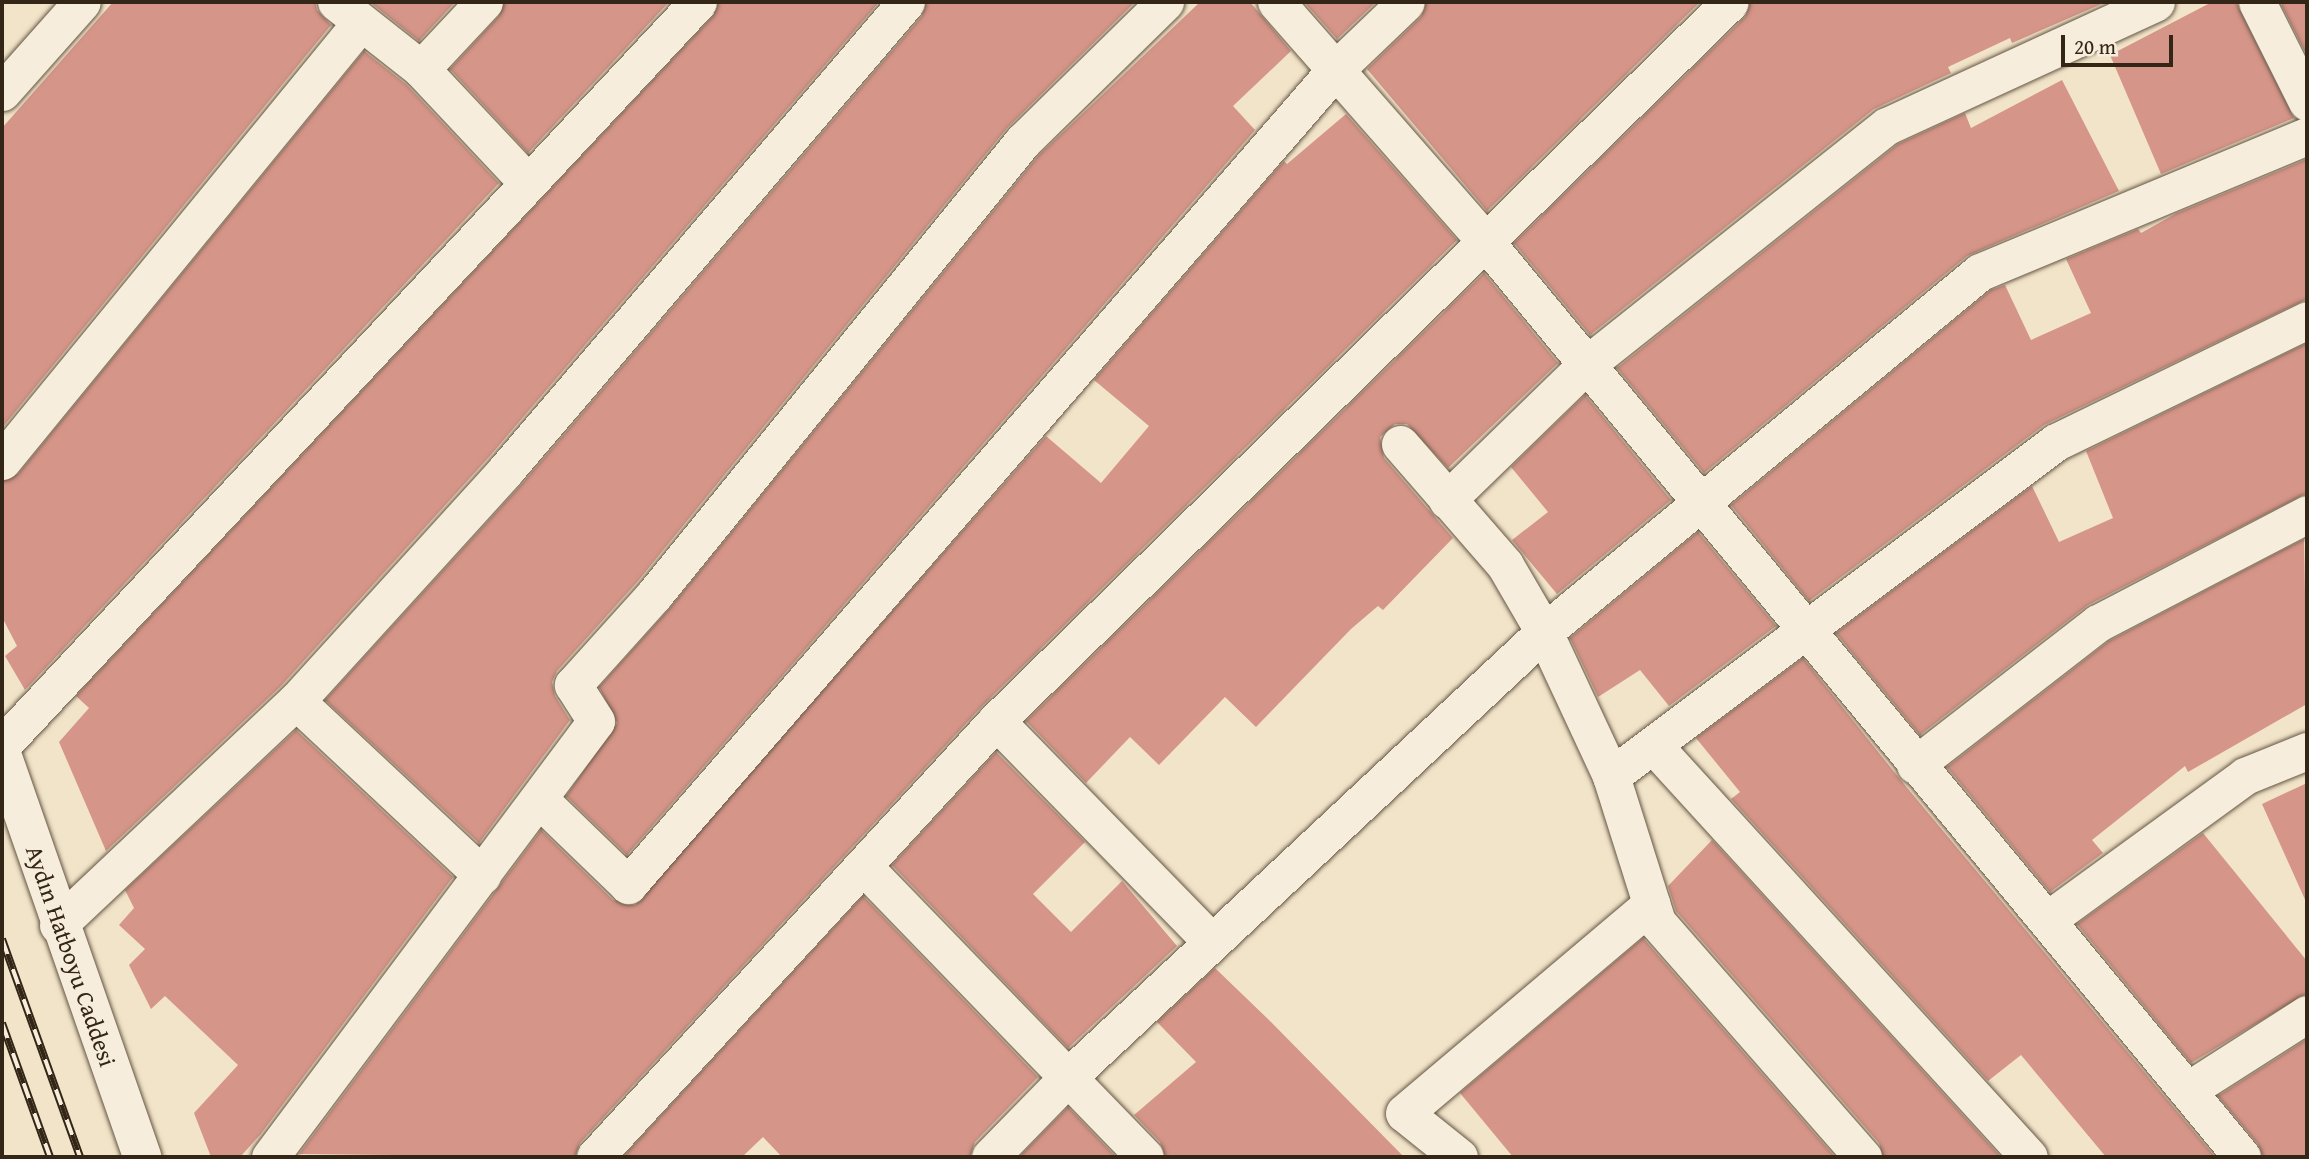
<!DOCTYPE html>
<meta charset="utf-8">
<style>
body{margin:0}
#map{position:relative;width:2309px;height:1159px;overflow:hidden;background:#f2e4c9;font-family:"Gentium Book Plus",serif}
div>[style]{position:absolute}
.building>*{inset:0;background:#d69589}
.roads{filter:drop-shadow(0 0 2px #645643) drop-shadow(0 0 2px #645643)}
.minor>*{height:37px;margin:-18.5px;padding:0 18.5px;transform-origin:18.5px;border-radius:18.5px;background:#f7eddc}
.secondary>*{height:38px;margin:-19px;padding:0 19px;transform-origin:19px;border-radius:19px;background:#f7eddc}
.rail>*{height:8px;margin-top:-4px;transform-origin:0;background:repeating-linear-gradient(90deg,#f7eddc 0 16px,#342616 0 32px);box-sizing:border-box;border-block:2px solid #342616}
span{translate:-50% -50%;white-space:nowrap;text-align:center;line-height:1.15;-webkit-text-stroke:6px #f7eddc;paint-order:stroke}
.street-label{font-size:24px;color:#342616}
.frame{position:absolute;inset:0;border:4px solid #342616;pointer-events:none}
.scale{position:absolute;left:2061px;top:35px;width:112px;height:32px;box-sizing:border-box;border:4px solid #342616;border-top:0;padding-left:9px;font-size:21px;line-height:24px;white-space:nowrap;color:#342616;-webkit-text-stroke:5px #f7eddc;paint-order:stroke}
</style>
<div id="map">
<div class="building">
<div style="clip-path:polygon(113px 2px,315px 2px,317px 10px,331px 25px,2px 428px,2px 128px)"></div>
<div style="clip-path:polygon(370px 2px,455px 2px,419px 41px)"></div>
<div style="clip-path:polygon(504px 2px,669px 2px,528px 153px,450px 69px,499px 16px)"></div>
<div style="clip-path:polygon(718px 2px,879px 2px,489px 457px,281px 686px,106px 851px,59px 742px,89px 708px,76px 696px,713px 16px)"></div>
<div style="clip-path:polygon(926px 2px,1135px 2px,1007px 128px,638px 581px,557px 671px,552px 682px,555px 696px,570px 720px,479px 843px,325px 700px,521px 485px,922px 16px)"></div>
<div style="clip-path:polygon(1200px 2px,1250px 2px,1291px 51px,1233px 106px,1255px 130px,627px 855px,566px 796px,617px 723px,599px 687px,670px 608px,1039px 155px)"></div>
<div style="clip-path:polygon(1304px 2px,1376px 2px,1337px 39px)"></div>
<div style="clip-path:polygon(1426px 2px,1700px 2px,1487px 211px,1367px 69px,1421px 17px)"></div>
<div style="clip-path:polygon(1750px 2px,2106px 2px,2012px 43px,2010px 38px,1948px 67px,1951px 73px,1874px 109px,1590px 335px,1514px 243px,1745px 17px)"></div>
<div style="clip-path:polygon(2212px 2px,2236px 2px,2294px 118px,2161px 174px,2110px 55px)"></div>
<div style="clip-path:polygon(2280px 2px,2307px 2px,2307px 56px)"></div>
<div style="clip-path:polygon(364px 51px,407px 85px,499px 183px,25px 690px,5px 656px,17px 646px,2px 617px,2px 481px,18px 474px)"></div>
<div style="clip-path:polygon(2062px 80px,2119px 191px,1967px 256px,1704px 473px,1617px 368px,1898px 144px,1965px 113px,1971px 128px)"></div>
<div style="clip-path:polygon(1346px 114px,1457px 240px,981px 707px,580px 1143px,575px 1157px,299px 1154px,541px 830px,613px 900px,635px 905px,1046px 436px,1101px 483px,1149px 426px,1094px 380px,1284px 161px,1287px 164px)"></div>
<div style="clip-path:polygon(2307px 159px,2307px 299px,2044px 425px,1809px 601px,1731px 505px,1991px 290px,2005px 285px,2031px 340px,2091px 313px,2066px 259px,2138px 229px,2141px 233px,2177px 213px)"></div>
<div style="clip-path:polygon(1484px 273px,1558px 363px,1448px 468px,1407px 424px,1395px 424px,1380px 437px,1384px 458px,1453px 538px,1383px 610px,1378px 606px,1351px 629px,1256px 727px,1225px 697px,1159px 765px,1130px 737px,1086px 783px,1026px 721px)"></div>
<div style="clip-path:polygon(2307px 343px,2307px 493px,2088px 605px,1920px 735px,1836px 633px,2032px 486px,2059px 542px,2113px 518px,2086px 451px)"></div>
<div style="clip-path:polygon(1585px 395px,1671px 500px,1557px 594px,1512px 540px,1548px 512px,1511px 467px)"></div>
<div style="clip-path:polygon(1698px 532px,1776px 626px,1669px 706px,1640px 670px,1598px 697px,1570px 638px)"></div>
<div style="clip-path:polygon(2304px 539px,2307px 704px,2188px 772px,2185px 766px,2092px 840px,2103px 853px,2050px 892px,1947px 767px,2109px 641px)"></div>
<div style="clip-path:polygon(1803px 658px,1899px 778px,2215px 1157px,2106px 1157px,2021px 1055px,1988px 1081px,1731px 799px,1740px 792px,1696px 738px)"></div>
<div style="clip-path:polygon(296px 730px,453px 877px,260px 1135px,240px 1157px,211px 1157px,194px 1113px,238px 1065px,165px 996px,151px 1009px,129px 965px,145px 949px,119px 925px,134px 908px,125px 890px)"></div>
<div style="clip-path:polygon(996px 752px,1085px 842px,1033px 894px,1071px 932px,1122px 881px,1177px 946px,1068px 1048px,892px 865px)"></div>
<div style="clip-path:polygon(2307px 783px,2307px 904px,2262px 804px)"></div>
<div style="clip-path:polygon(2203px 833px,2307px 961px,2307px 993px,2191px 1063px,2077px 924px)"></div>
<div style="clip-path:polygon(1712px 840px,2001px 1157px,1883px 1157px,1879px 1143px,1676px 911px,1668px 886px)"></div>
<div style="clip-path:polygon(863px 896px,1038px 1077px,975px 1142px,970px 1157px,782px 1157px,763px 1137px,742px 1157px,623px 1157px)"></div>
<div style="clip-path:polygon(1643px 938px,1835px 1157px,1513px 1157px,1460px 1093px)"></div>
<div style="clip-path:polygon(1215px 968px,1270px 1021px,1404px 1157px,1165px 1157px,1160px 1142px,1134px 1115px,1196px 1062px,1157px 1022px)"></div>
<div style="clip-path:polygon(2307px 1039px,2307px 1157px,2262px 1157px,2258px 1144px,2218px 1096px)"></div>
<div style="clip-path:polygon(1068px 1107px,1116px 1157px,1019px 1157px)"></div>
</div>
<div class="roads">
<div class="minor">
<div style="left:336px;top:2px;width:108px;rotate:38.2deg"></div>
<div style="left:421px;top:69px;width:156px;rotate:46.8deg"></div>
<div style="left:1276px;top:2px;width:316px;rotate:48.8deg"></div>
<div style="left:1484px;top:240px;width:1190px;rotate:50.42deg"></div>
<div style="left:2257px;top:2px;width:112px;rotate:63.4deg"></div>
<div style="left:421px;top:69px;width:92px;rotate:-46.8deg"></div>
<div style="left:2px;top:92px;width:120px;rotate:-48.4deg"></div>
<div style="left:1400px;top:444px;width:160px;rotate:49deg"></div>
<div style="left:1505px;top:565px;width:78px;rotate:59.8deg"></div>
<div style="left:1544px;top:632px;width:159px;rotate:65deg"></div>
<div style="left:1611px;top:776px;width:153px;rotate:72.5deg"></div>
<div style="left:1657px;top:922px;width:313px;rotate:48.8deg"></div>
<div style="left:2px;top:461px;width:567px;rotate:-50.72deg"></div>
<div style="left:1447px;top:500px;width:194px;rotate:-44.2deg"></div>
<div style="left:1586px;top:365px;width:384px;rotate:-38.5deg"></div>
<div style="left:1887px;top:126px;width:296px;rotate:-24.7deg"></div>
<div style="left:296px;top:701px;width:255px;rotate:43.1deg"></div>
<div style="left:996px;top:721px;width:308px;rotate:45.7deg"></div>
<div style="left:2px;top:745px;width:1018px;rotate:-46.87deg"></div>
<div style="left:1654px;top:746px;width:556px;rotate:47.62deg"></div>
<div style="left:1915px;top:765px;width:232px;rotate:-37.8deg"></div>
<div style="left:2098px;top:623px;width:236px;rotate:-27.5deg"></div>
<div style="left:1611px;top:776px;width:556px;rotate:-36.89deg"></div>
<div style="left:2056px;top:442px;width:279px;rotate:-25.9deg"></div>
<div style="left:539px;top:799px;width:124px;rotate:44deg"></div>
<div style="left:628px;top:885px;width:1082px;rotate:-49.05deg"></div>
<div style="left:1337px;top:68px;width:95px;rotate:-43.7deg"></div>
<div style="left:863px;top:866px;width:405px;rotate:45.9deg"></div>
<div style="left:2047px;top:920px;width:245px;rotate:-36deg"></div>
<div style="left:2245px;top:776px;width:67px;rotate:-22deg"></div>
<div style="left:58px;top:925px;width:327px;rotate:-43.3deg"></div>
<div style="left:296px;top:701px;width:311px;rotate:-47.7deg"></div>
<div style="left:505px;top:471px;width:617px;rotate:-49.47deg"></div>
<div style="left:2188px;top:1090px;width:141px;rotate:-32.6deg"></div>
<div style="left:270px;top:1157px;width:544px;rotate:-53.21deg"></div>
<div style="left:596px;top:721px;width:43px;rotate:-122.6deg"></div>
<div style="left:573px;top:685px;width:121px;rotate:-48deg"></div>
<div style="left:654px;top:595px;width:585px;rotate:-50.9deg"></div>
<div style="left:1023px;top:141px;width:199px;rotate:-44.4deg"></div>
<div style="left:595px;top:1157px;width:592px;rotate:-47.39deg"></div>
<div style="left:996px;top:721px;width:1027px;rotate:-44.41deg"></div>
<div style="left:990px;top:1157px;width:112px;rotate:-45.7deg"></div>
<div style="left:1068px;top:1077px;width:652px;rotate:-43.07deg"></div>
<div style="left:1544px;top:632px;width:565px;rotate:-39.55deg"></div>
<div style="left:1980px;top:272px;width:354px;rotate:-22.6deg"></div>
<div style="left:1459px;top:1157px;width:70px;rotate:-141.3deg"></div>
<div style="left:1404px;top:1113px;width:324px;rotate:-40.2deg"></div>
</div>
<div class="secondary">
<div style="left:2px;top:754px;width:427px;rotate:70.8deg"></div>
</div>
</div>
<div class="rail">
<div style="left:2px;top:939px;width:232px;rotate:70.3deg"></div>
<div style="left:2px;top:1023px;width:142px;rotate:70.3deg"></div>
</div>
<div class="street-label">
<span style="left:71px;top:956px;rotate:71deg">Aydın Hatboyu Caddesi</span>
</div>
<div class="frame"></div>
<div class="scale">20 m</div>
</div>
